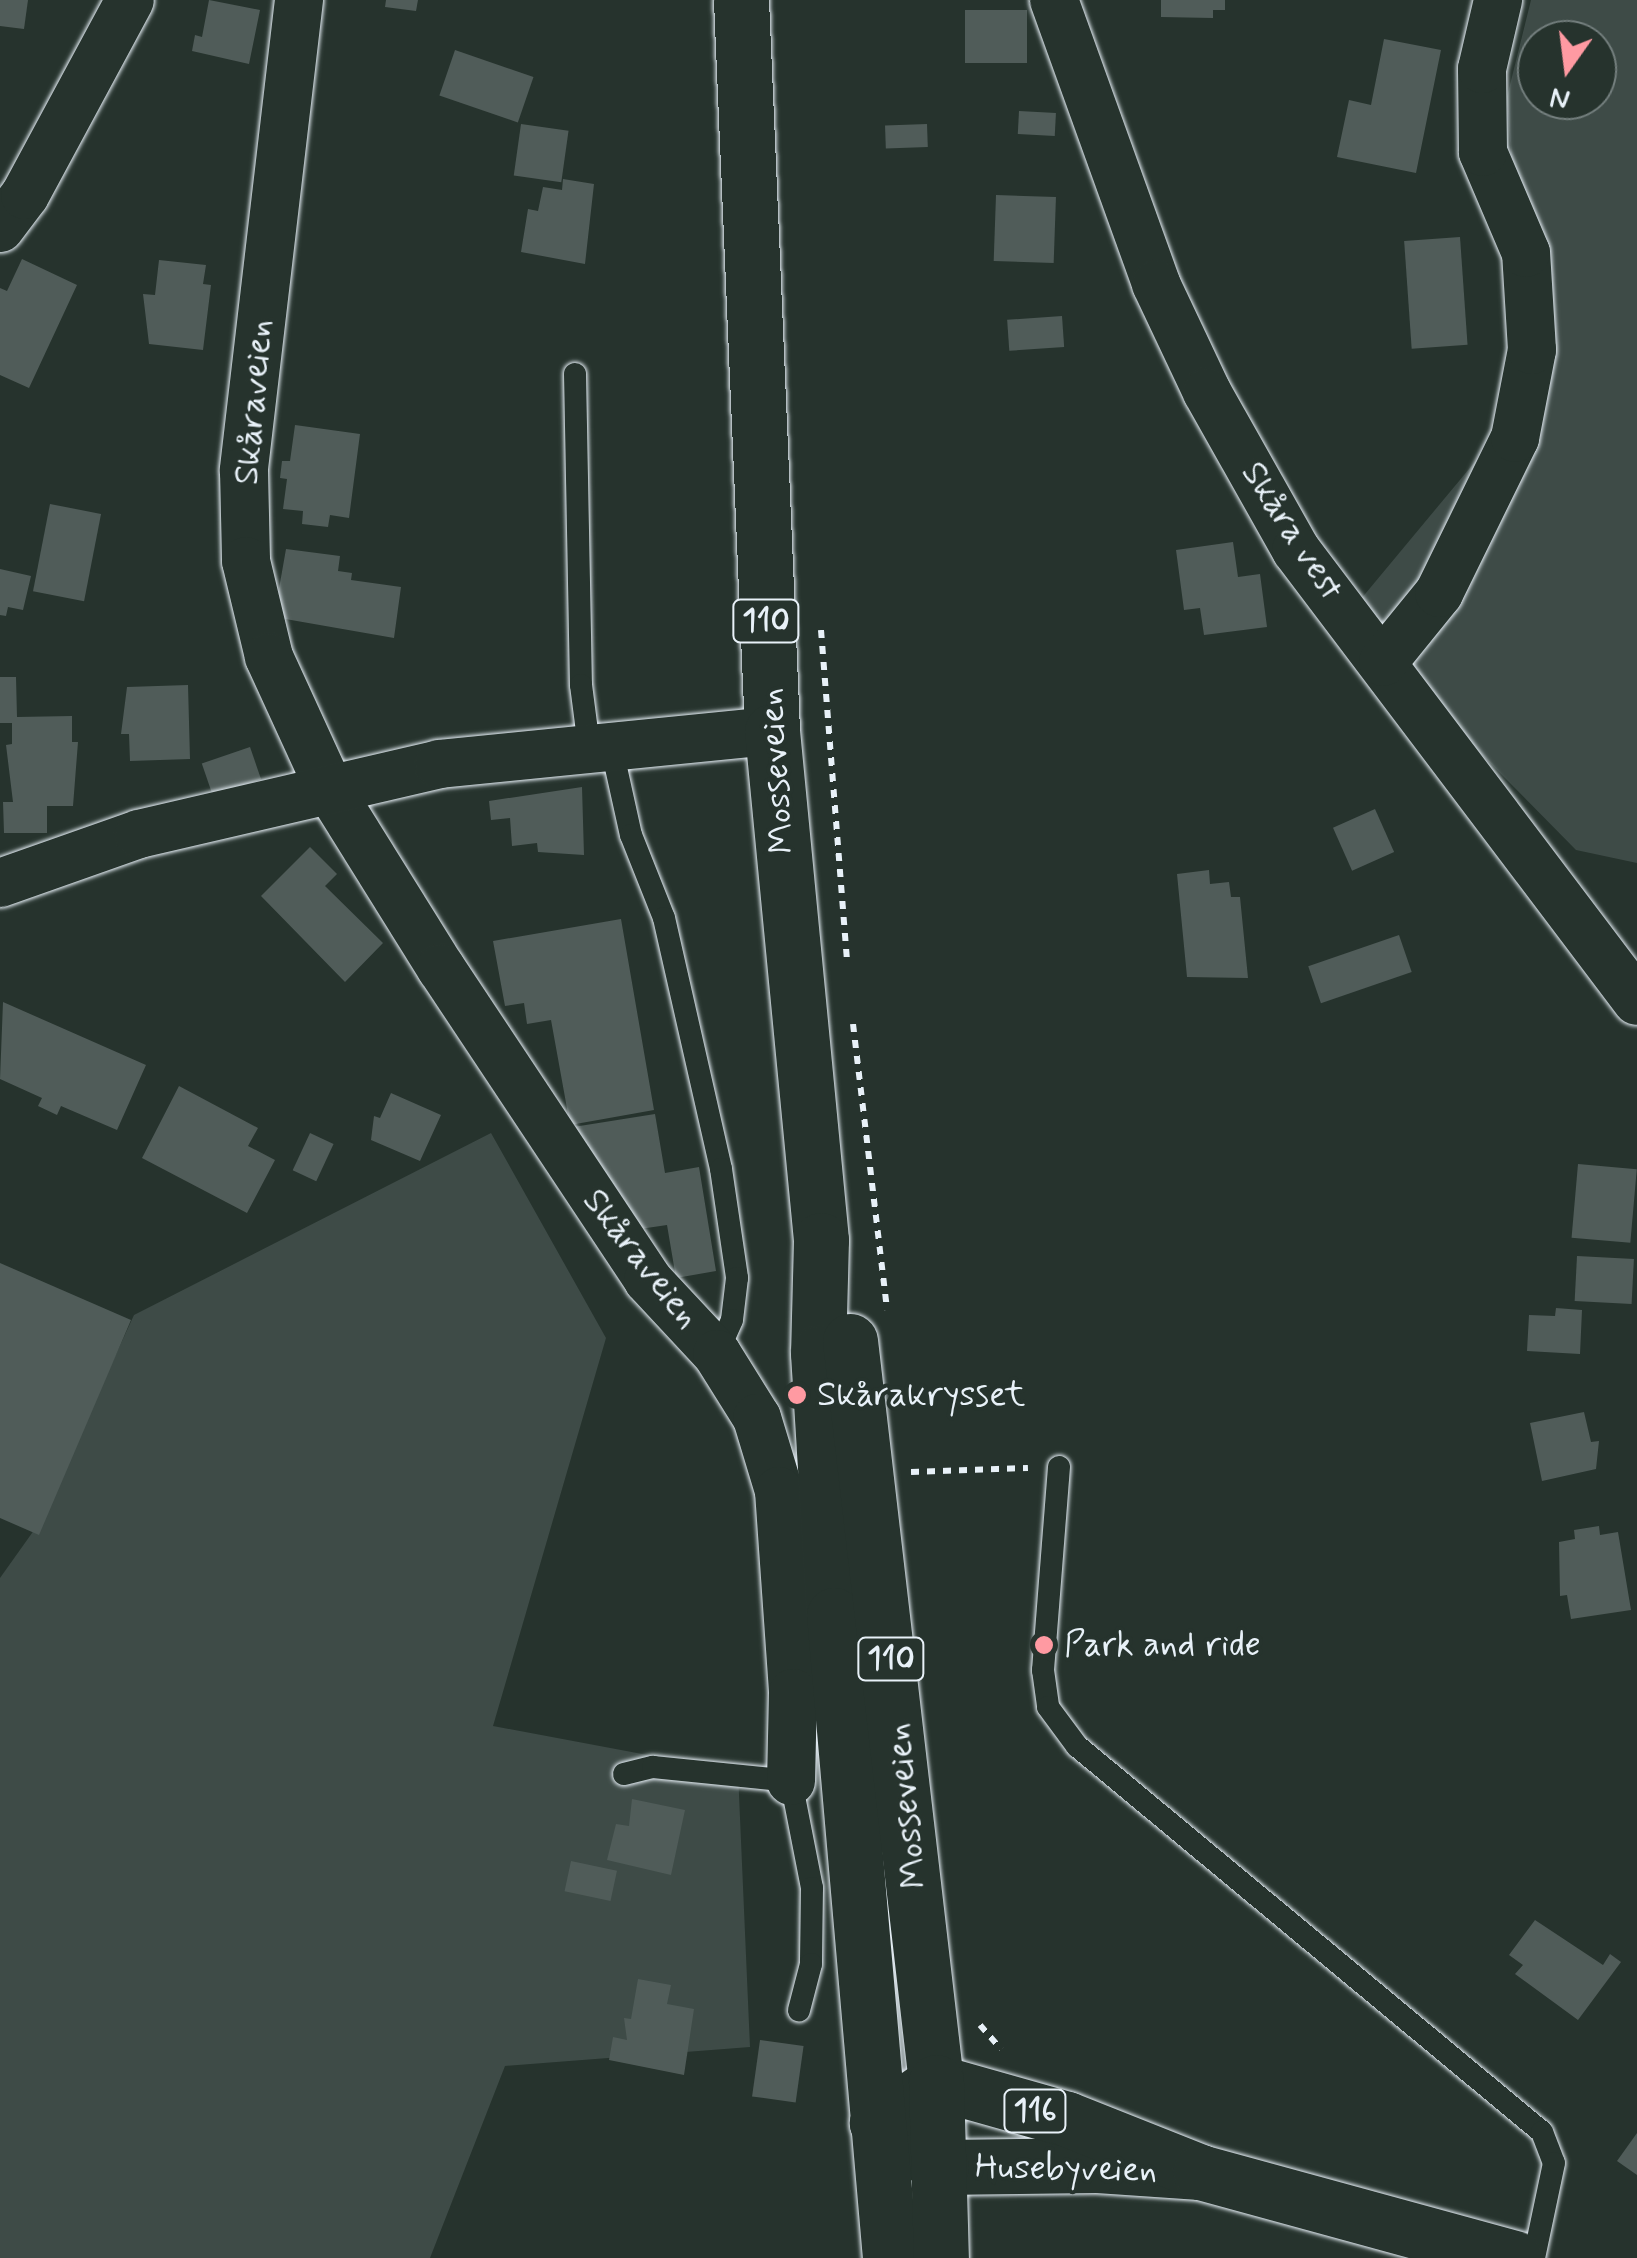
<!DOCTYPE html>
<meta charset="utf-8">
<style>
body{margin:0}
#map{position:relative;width:1637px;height:2258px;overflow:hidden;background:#26332d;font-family:Mynerve,sans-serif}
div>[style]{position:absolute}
.green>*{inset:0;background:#3e4b47}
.building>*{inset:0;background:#505c59;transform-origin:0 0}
.path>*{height:6px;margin-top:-3px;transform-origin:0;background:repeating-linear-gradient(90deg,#e8f1f8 0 8px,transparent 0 16px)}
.roads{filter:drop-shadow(0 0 2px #e8f1f8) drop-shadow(0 0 2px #e8f1f8)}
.lane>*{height:22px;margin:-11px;padding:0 11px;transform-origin:11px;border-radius:11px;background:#26332d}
.street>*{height:48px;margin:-24px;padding:0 24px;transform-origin:24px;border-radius:24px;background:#26332d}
.primary>*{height:55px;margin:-27.5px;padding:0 27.5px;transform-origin:27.5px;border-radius:27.5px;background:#26332d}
.highway>*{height:55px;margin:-27.5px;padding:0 27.5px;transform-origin:27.5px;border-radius:27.5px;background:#26332d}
.dots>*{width:28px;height:28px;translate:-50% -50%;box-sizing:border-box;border:5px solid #26332d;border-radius:50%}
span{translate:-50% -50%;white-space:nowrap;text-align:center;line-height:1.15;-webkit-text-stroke:8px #26332d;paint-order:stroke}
.shield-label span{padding:2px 8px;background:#26332d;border:2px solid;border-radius:8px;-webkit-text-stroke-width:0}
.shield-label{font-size:32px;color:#e8f1f8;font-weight:700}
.street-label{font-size:35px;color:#e8f1f8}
.poi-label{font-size:35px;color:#e8f1f8}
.left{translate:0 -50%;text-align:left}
.north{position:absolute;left:1517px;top:20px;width:100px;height:100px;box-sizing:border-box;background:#26332d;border:2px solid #747f7e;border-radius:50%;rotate:194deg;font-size:28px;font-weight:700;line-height:40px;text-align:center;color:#e8f1f8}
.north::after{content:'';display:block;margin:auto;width:35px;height:45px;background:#ff9aa2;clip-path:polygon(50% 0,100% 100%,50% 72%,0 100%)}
</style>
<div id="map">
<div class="green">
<div style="clip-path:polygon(evenodd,1531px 0,1637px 0,1637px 863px,1576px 850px,1346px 617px,1528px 398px,1507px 97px,1531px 0,1537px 40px,1597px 40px,1597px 100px,1537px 100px,1537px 40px)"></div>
<div style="clip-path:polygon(491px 1133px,606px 1338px,493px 1726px,738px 1772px,750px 2047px,505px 2066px,430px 2258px,0 2258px,0 1578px,37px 1526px,134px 1315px)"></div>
</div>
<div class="building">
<div style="clip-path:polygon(0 0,28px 0,24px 29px,0 26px)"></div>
<div style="clip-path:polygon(209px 0,260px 10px,249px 64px,192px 51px,195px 35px,202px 37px)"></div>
<div style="clip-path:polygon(386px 0,418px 0,416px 11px,385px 7px)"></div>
<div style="clip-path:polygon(1161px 0,1225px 0,1225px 10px,1213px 10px,1213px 18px,1161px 17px)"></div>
<div style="left:965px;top:10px;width:62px;height:53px"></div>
<div style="clip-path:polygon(1384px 39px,1441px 50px,1416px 173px,1337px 157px,1349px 100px,1371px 105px)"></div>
<div style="left:455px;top:50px;width:83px;height:48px;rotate:19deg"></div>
<div style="left:1019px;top:111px;width:37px;height:23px;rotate:3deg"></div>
<div style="left:521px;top:124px;width:48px;height:52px;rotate:8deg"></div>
<div style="left:927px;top:124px;width:23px;height:42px;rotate:88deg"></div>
<div style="clip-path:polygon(563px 179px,594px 184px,585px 264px,521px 252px,528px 209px,538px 211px,543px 187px,562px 190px)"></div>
<div style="left:996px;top:195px;width:60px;height:66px;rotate:2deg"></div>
<div style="left:1460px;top:237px;width:108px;height:56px;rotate:86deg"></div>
<div style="clip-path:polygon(22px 259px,77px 285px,29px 388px,0 375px,0 288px,7px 291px)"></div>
<div style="clip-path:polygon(159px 260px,206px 265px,203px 284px,211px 285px,203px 350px,149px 344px,143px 294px,155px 295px)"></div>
<div style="left:1062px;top:316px;width:31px;height:55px;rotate:86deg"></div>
<div style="clip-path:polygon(295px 425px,360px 434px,349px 518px,330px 515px,328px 527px,302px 524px,303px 511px,283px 509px,287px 479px,280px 478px,282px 461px,290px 461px)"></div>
<div style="left:50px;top:504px;width:52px;height:89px;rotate:11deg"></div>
<div style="clip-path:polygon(1233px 542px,1238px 577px,1260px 574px,1267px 627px,1204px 635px,1200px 608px,1184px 610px,1176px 550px)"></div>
<div style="clip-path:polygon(286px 549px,340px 556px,338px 571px,352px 573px,351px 580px,401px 587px,394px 638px,274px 617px)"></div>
<div style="clip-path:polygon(0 569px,31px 576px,23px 610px,8px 607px,6px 616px,0 615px)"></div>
<div style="clip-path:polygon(0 677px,16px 677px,17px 717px,72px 716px,72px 742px,78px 742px,73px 806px,47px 806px,47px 833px,4px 833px,3px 802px,13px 802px,6px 745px,12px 744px,12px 723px,0 723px)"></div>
<div style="clip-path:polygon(188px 685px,190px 759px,130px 761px,129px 734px,121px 734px,127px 687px)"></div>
<div style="left:250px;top:747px;width:34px;height:51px;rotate:71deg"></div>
<div style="clip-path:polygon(582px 787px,584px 855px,538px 852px,537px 843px,512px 846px,510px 818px,491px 820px,489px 801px)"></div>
<div style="left:1375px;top:809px;width:47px;height:46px;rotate:66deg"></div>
<div style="clip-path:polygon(310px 847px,337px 874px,325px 886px,383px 943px,345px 982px,261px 896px)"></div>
<div style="clip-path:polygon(1209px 870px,1210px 884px,1229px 882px,1231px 897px,1240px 897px,1248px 978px,1187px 977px,1177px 874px)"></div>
<div style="clip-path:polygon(621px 919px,654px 1110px,570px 1125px,551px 1020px,527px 1024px,524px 1003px,505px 1006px,493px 941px)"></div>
<div style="left:1399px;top:935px;width:39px;height:96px;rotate:71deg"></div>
<div style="clip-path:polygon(3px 1002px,146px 1065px,117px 1130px,61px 1106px,57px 1115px,38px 1106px,42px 1098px,0 1079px)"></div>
<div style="clip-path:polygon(179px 1086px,258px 1128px,248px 1146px,275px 1160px,247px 1213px,142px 1158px)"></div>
<div style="clip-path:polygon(391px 1093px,441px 1115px,420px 1161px,371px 1140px,374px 1116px,380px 1118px)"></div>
<div style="clip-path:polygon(655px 1114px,665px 1173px,699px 1167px,716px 1271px,676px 1278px,667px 1225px,640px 1229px,632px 1224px,567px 1128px)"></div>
<div style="left:310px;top:1133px;width:26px;height:41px;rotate:25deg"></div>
<div style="left:1578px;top:1164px;width:59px;height:74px;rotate:5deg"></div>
<div style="left:1577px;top:1256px;width:57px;height:45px;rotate:3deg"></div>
<div style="clip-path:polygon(0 1263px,131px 1320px,39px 1535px,0 1518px)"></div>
<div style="clip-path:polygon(1556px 1308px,1582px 1310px,1580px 1354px,1527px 1351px,1529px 1315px,1555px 1316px)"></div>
<div style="clip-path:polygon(1584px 1412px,1591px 1442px,1599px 1441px,1596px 1469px,1542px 1481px,1530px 1423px)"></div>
<div style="clip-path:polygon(1599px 1526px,1600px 1535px,1618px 1532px,1631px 1610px,1571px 1619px,1567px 1595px,1560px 1596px,1559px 1542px,1575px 1539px,1574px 1530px)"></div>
<div style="clip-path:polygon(632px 1799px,685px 1810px,671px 1875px,607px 1860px,616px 1824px,629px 1826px)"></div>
<div style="left:571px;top:1861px;width:47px;height:31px;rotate:12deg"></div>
<div style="clip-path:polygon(1535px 1920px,1603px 1965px,1610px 1954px,1621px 1962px,1578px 2020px,1515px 1974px,1523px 1965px,1509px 1955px)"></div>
<div style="clip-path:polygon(638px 1979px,671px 1985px,667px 2004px,694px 2009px,684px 2075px,609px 2060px,613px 2037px,627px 2040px,624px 2018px,631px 2019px)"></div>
<div style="left:760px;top:2040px;width:44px;height:57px;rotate:8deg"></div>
<div style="clip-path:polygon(1637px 2133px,1637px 2175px,1617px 2161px)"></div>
</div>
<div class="path">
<div style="left:821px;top:630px;width:333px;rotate:85.5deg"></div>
<div style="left:853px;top:1024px;width:288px;rotate:83.2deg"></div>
<div style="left:911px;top:1472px;width:117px;rotate:-2deg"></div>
<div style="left:980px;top:2025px;width:32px;rotate:49deg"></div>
</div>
<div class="roads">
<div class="lane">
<div style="left:575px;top:374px;width:311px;rotate:88.9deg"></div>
<div style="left:581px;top:685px;width:63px;rotate:82.6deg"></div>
<div style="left:611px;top:745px;width:92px;rotate:77.5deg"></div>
<div style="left:631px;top:835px;width:89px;rotate:68.3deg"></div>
<div style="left:664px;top:918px;width:257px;rotate:77.2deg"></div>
<div style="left:721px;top:1169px;width:110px;rotate:81.6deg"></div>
<div style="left:737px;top:1278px;width:42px;rotate:96.8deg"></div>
<div style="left:732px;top:1320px;width:37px;rotate:114deg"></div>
<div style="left:1059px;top:1467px;width:204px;rotate:94.5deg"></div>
<div style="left:1043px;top:1670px;width:37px;rotate:82deg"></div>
<div style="left:1048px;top:1707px;width:49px;rotate:53.4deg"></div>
<div style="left:1077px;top:1746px;width:604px;rotate:39.7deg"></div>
<div style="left:1542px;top:2132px;width:33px;rotate:69deg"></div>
<div style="left:1554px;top:2163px;width:97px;rotate:101.9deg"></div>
<div style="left:624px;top:1774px;width:30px;rotate:-14deg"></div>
<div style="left:653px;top:1767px;width:139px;rotate:5.8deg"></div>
<div style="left:791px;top:1781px;width:109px;rotate:78.9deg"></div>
<div style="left:812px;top:1888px;width:76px;rotate:90.8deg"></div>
<div style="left:811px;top:1964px;width:48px;rotate:104.6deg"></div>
</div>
<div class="street">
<div style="left:299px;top:0;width:474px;rotate:96.7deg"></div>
<div style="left:244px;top:471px;width:90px;rotate:88.7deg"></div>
<div style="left:246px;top:561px;width:99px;rotate:76.5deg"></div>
<div style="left:269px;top:657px;width:146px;rotate:65.4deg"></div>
<div style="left:330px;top:790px;width:210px;rotate:58.1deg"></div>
<div style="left:441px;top:968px;width:374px;rotate:56.4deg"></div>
<div style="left:648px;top:1280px;width:101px;rotate:47deg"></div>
<div style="left:717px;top:1354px;width:75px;rotate:58deg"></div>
<div style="left:757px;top:1418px;width:76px;rotate:73.2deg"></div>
<div style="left:779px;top:1491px;width:202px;rotate:86deg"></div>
<div style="left:793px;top:1693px;width:88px;rotate:91.3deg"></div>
<div style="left:1054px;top:0;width:302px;rotate:70.2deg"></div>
<div style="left:1156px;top:284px;width:119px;rotate:64.7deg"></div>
<div style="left:1207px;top:392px;width:181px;rotate:60.6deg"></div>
<div style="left:1296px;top:550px;width:565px;rotate:52.91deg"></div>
<div style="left:0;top:228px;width:41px;rotate:-52.9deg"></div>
<div style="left:25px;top:195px;width:221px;rotate:-61.7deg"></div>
<div style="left:1383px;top:662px;width:89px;rotate:-50.9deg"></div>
<div style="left:1439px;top:593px;width:173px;rotate:-63.9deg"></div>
<div style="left:1515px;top:438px;width:90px;rotate:-79.1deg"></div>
<div style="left:1532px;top:350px;width:97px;rotate:-93.5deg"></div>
<div style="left:1526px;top:253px;width:110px;rotate:-113.1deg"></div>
<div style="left:1483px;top:152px;width:83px;rotate:-90.7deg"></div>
<div style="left:1482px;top:69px;width:71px;rotate:-76.9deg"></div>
<div style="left:0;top:883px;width:147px;rotate:-19.4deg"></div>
<div style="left:139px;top:834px;width:308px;rotate:-13.1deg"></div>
<div style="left:439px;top:764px;width:335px;rotate:-5.7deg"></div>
</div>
<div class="primary">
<div style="left:1200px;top:2172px;width:103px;rotate:-176.1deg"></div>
<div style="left:1097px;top:2165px;width:156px;rotate:179.3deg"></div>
<div style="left:941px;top:2167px;width:78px;rotate:-145.5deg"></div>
<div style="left:877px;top:2123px;width:72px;rotate:-34.8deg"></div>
<div style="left:936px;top:2082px;width:136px;rotate:15.8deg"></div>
<div style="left:1067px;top:2119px;width:143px;rotate:21.7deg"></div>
<div style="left:1200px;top:2172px;width:326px;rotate:15.3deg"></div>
</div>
<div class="highway">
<div style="left:741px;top:0;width:732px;rotate:87.57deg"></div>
<div style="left:772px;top:731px;width:511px;rotate:84.5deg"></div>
<div style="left:821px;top:1240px;width:113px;rotate:91.5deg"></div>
<div style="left:818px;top:1353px;width:262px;rotate:86.5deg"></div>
<div style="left:834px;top:1615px;width:645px;rotate:85.02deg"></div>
<div style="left:850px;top:1341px;width:746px;rotate:83.38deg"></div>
<div style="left:936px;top:2082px;width:176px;rotate:88.4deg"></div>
</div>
</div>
<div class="dots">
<div style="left:797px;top:1395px;background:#ff9aa2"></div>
<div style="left:1044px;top:1645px;background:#ff9aa2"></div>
</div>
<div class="shield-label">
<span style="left:766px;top:621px">110</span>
<span style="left:891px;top:1659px">110</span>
<span style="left:1035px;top:2111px">116</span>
</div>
<div class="street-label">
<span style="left:254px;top:402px;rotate:-85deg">Skåraveien</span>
<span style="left:1292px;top:531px;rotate:57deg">Skåra vest</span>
<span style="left:777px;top:771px;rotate:-94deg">Mosseveien</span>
<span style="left:641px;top:1259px;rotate:52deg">Skåraveien</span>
<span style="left:907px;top:1806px;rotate:-96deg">Mosseveien</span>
<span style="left:1066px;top:2169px;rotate:1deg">Husebyveien</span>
</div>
<div class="poi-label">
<span class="left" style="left:817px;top:1395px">Skårakrysset</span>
<span class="left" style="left:1064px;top:1645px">Park and ride</span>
</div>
<div class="north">N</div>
</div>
